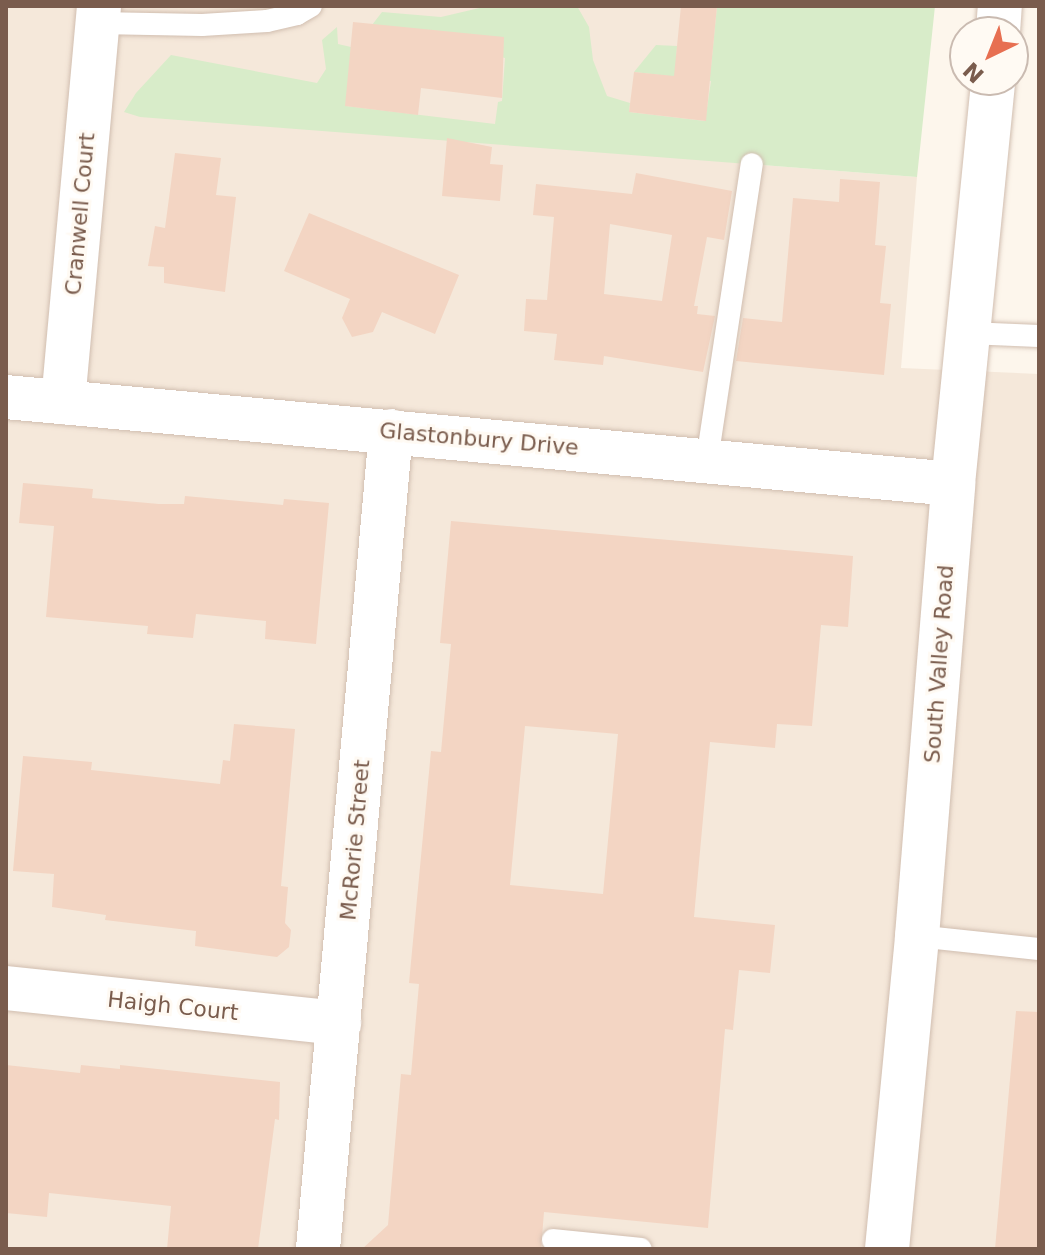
<!DOCTYPE html>
<style>
body{margin:0}
#map{position:relative;width:1045px;height:1255px;overflow:hidden;background:#fdf6ec;font-family:"DejaVu Sans",sans-serif}
div>[style]{position:absolute}
.residential>*{inset:0;background:#f5e8da}
.green>*{inset:0;background:#d8ecc9}
.building>*{inset:0;background:#f3d5c3}
.roads{filter:drop-shadow(0 0 2px #d1beb0) drop-shadow(0 0 2px #d1beb0)}
.service>*{height:22px;margin:-11px;padding:0 11px;transform-origin:11px;border-radius:11px;background:#fff}
.minor>*{height:44px;margin:-22px;padding:0 22px;transform-origin:22px;border-radius:22px;background:#fff}
.tertiary>*{height:44px;margin:-22px;padding:0 22px;transform-origin:22px;border-radius:22px;background:#fff}
.secondary>*{height:44px;margin:-22px;padding:0 22px;transform-origin:22px;border-radius:22px;background:#fff}
span{translate:-50% -50%;white-space:nowrap;text-align:center;line-height:1.15;-webkit-text-stroke:6px #fffaf3;paint-order:stroke}
.street-label{font-size:22px;color:#7a5c4d}
.frame{position:absolute;inset:0;border:8px solid #7a5c4d;pointer-events:none}
.north{position:absolute;left:949px;top:16px;width:80px;height:80px;box-sizing:border-box;background:#fffaf3;border:2px solid #cabbb1;border-radius:50%;rotate:223deg;font-size:22px;font-weight:700;line-height:32px;text-align:center;color:#7a5c4d}
.north::after{content:'';display:block;margin:auto;width:28px;height:36px;background:#e76f51;clip-path:polygon(50% 0,100% 100%,50% 72%,0 100%)}
</style>
<div id="map">
<div class="residential">
<div style="clip-path:polygon(6px 6px,722px 6px,762px 165px,917px 177px,901px 368px,1039px 374px,1039px 1249px,6px 1249px)"></div>
</div>
<div class="green">
<div style="clip-path:polygon(488px 6px,577px 6px,589px 27px,593px 60px,607px 96px,630px 103px,629px 112px,705px 121px,711px 81px,634px 72px,656px 45px,677px 46px,676px 64px,711px 67px,717px 6px,935px 6px,917px 177px,140px 117px,124px 112px,136px 93px,171px 55px,317px 83px,326px 69px,322px 40px,337px 27px,338px 44px,351px 47px,346px 106px,495px 124px,498px 102px,502px 101px,505px 58px,372px 25px,382px 12px,441px 17px)"></div>
</div>
<div class="building">
<div style="clip-path:polygon(681px 6px,717px 6px,706px 121px,629px 112px,634px 72px,674px 76px)"></div>
<div style="clip-path:polygon(353px 22px,504px 37px,502px 98px,421px 88px,418px 115px,345px 106px)"></div>
<div style="clip-path:polygon(447px 138px,492px 147px,490px 164px,503px 165px,500px 201px,442px 196px)"></div>
<div style="clip-path:polygon(175px 153px,221px 158px,216px 195px,236px 197px,225px 292px,164px 283px,164px 267px,148px 266px,155px 226px,165px 228px)"></div>
<div style="clip-path:polygon(evenodd,636px 173px,732px 191px,724px 240px,707px 237px,694px 306px,698px 306px,697px 314px,715px 316px,703px 372px,604px 356px,603px 365px,554px 360px,557px 334px,524px 331px,526px 299px,547px 300px,554px 217px,533px 215px,536px 184px,632px 194px,636px 173px,610px 224px,672px 235px,662px 301px,604px 294px,610px 224px)"></div>
<div style="clip-path:polygon(840px 179px,880px 182px,875px 245px,886px 246px,880px 303px,891px 304px,884px 375px,736px 361px,743px 318px,782px 322px,793px 198px,839px 202px)"></div>
<div style="clip-path:polygon(309px 213px,459px 275px,435px 334px,382px 312px,373px 332px,352px 337px,342px 318px,350px 299px,284px 271px)"></div>
<div style="clip-path:polygon(23px 483px,93px 489px,92px 498px,159px 504px,184px 504px,185px 496px,283px 505px,284px 499px,329px 503px,316px 644px,265px 639px,266px 621px,196px 614px,193px 638px,147px 634px,148px 626px,46px 617px,54px 526px,19px 523px)"></div>
<div style="clip-path:polygon(evenodd,451px 521px,853px 556px,848px 627px,821px 625px,812px 726px,777px 724px,775px 748px,710px 742px,694px 917px,775px 925px,770px 973px,739px 970px,733px 1030px,725px 1029px,708px 1228px,544px 1212px,541px 1249px,362px 1249px,388px 1225px,401px 1074px,411px 1075px,419px 984px,409px 983px,431px 751px,441px 752px,451px 644px,440px 643px,451px 521px,525px 726px,618px 734px,603px 894px,510px 885px,525px 726px)"></div>
<div style="clip-path:polygon(234px 724px,295px 729px,281px 886px,288px 887px,285px 923px,291px 930px,289px 947px,277px 957px,195px 946px,196px 931px,105px 920px,106px 915px,52px 907px,54px 874px,13px 871px,23px 756px,92px 762px,91px 770px,220px 784px,223px 760px,230px 761px)"></div>
<div style="clip-path:polygon(1016px 1011px,1039px 1012px,1039px 1249px,995px 1249px)"></div>
<div style="clip-path:polygon(6px 1065px,80px 1073px,81px 1065px,120px 1069px,120px 1065px,280px 1082px,279px 1120px,275px 1119px,258px 1249px,167px 1249px,171px 1206px,49px 1193px,47px 1217px,6px 1213px)"></div>
</div>
<div class="roads">
<div class="service">
<div style="left:98px;top:23px;width:104px;rotate:1.1deg"></div>
<div style="left:202px;top:25px;width:65px;rotate:-3.5deg"></div>
<div style="left:267px;top:21px;width:31px;rotate:-13deg"></div>
<div style="left:297px;top:14px;width:16px;rotate:-30deg"></div>
<div style="left:968px;top:333px;width:71px;rotate:2.4deg"></div>
<div style="left:707px;top:460px;width:299px;rotate:-81.4deg"></div>
<div style="left:917px;top:936px;width:123px;rotate:6.1deg"></div>
<div style="left:553px;top:1240px;width:88px;rotate:5.8deg"></div>
</div>
<div class="minor">
<div style="left:63px;top:402px;width:398px;rotate:-84.8deg"></div>
<div style="left:6px;top:988px;width:335px;rotate:6deg"></div>
<div style="left:318px;top:1249px;width:821px;rotate:-84.9deg"></div>
</div>
<div class="tertiary">
<div style="left:6px;top:397px;width:951px;rotate:5.25deg"></div>
</div>
<div class="secondary">
<div style="left:998px;top:32px;width:26px;rotate:-86deg"></div>
<div style="left:887px;top:1249px;width:314px;rotate:-84.5deg"></div>
<div style="left:917px;top:936px;width:453px;rotate:-85.4deg"></div>
<div style="left:953px;top:484px;width:406px;rotate:-84.3deg"></div>
</div>
</div>
<div class="street-label">
<span style="left:80px;top:214px;rotate:-85deg">Cranwell Court</span>
<span style="left:479px;top:439px;rotate:5deg">Glastonbury Drive</span>
<span style="left:939px;top:664px;rotate:-86deg">South Valley Road</span>
<span style="left:355px;top:840px;rotate:-85deg">McRorie Street</span>
<span style="left:173px;top:1006px;rotate:6deg">Haigh Court</span>
</div>
<div class="frame"></div>
<div class="north">N</div>
</div>
